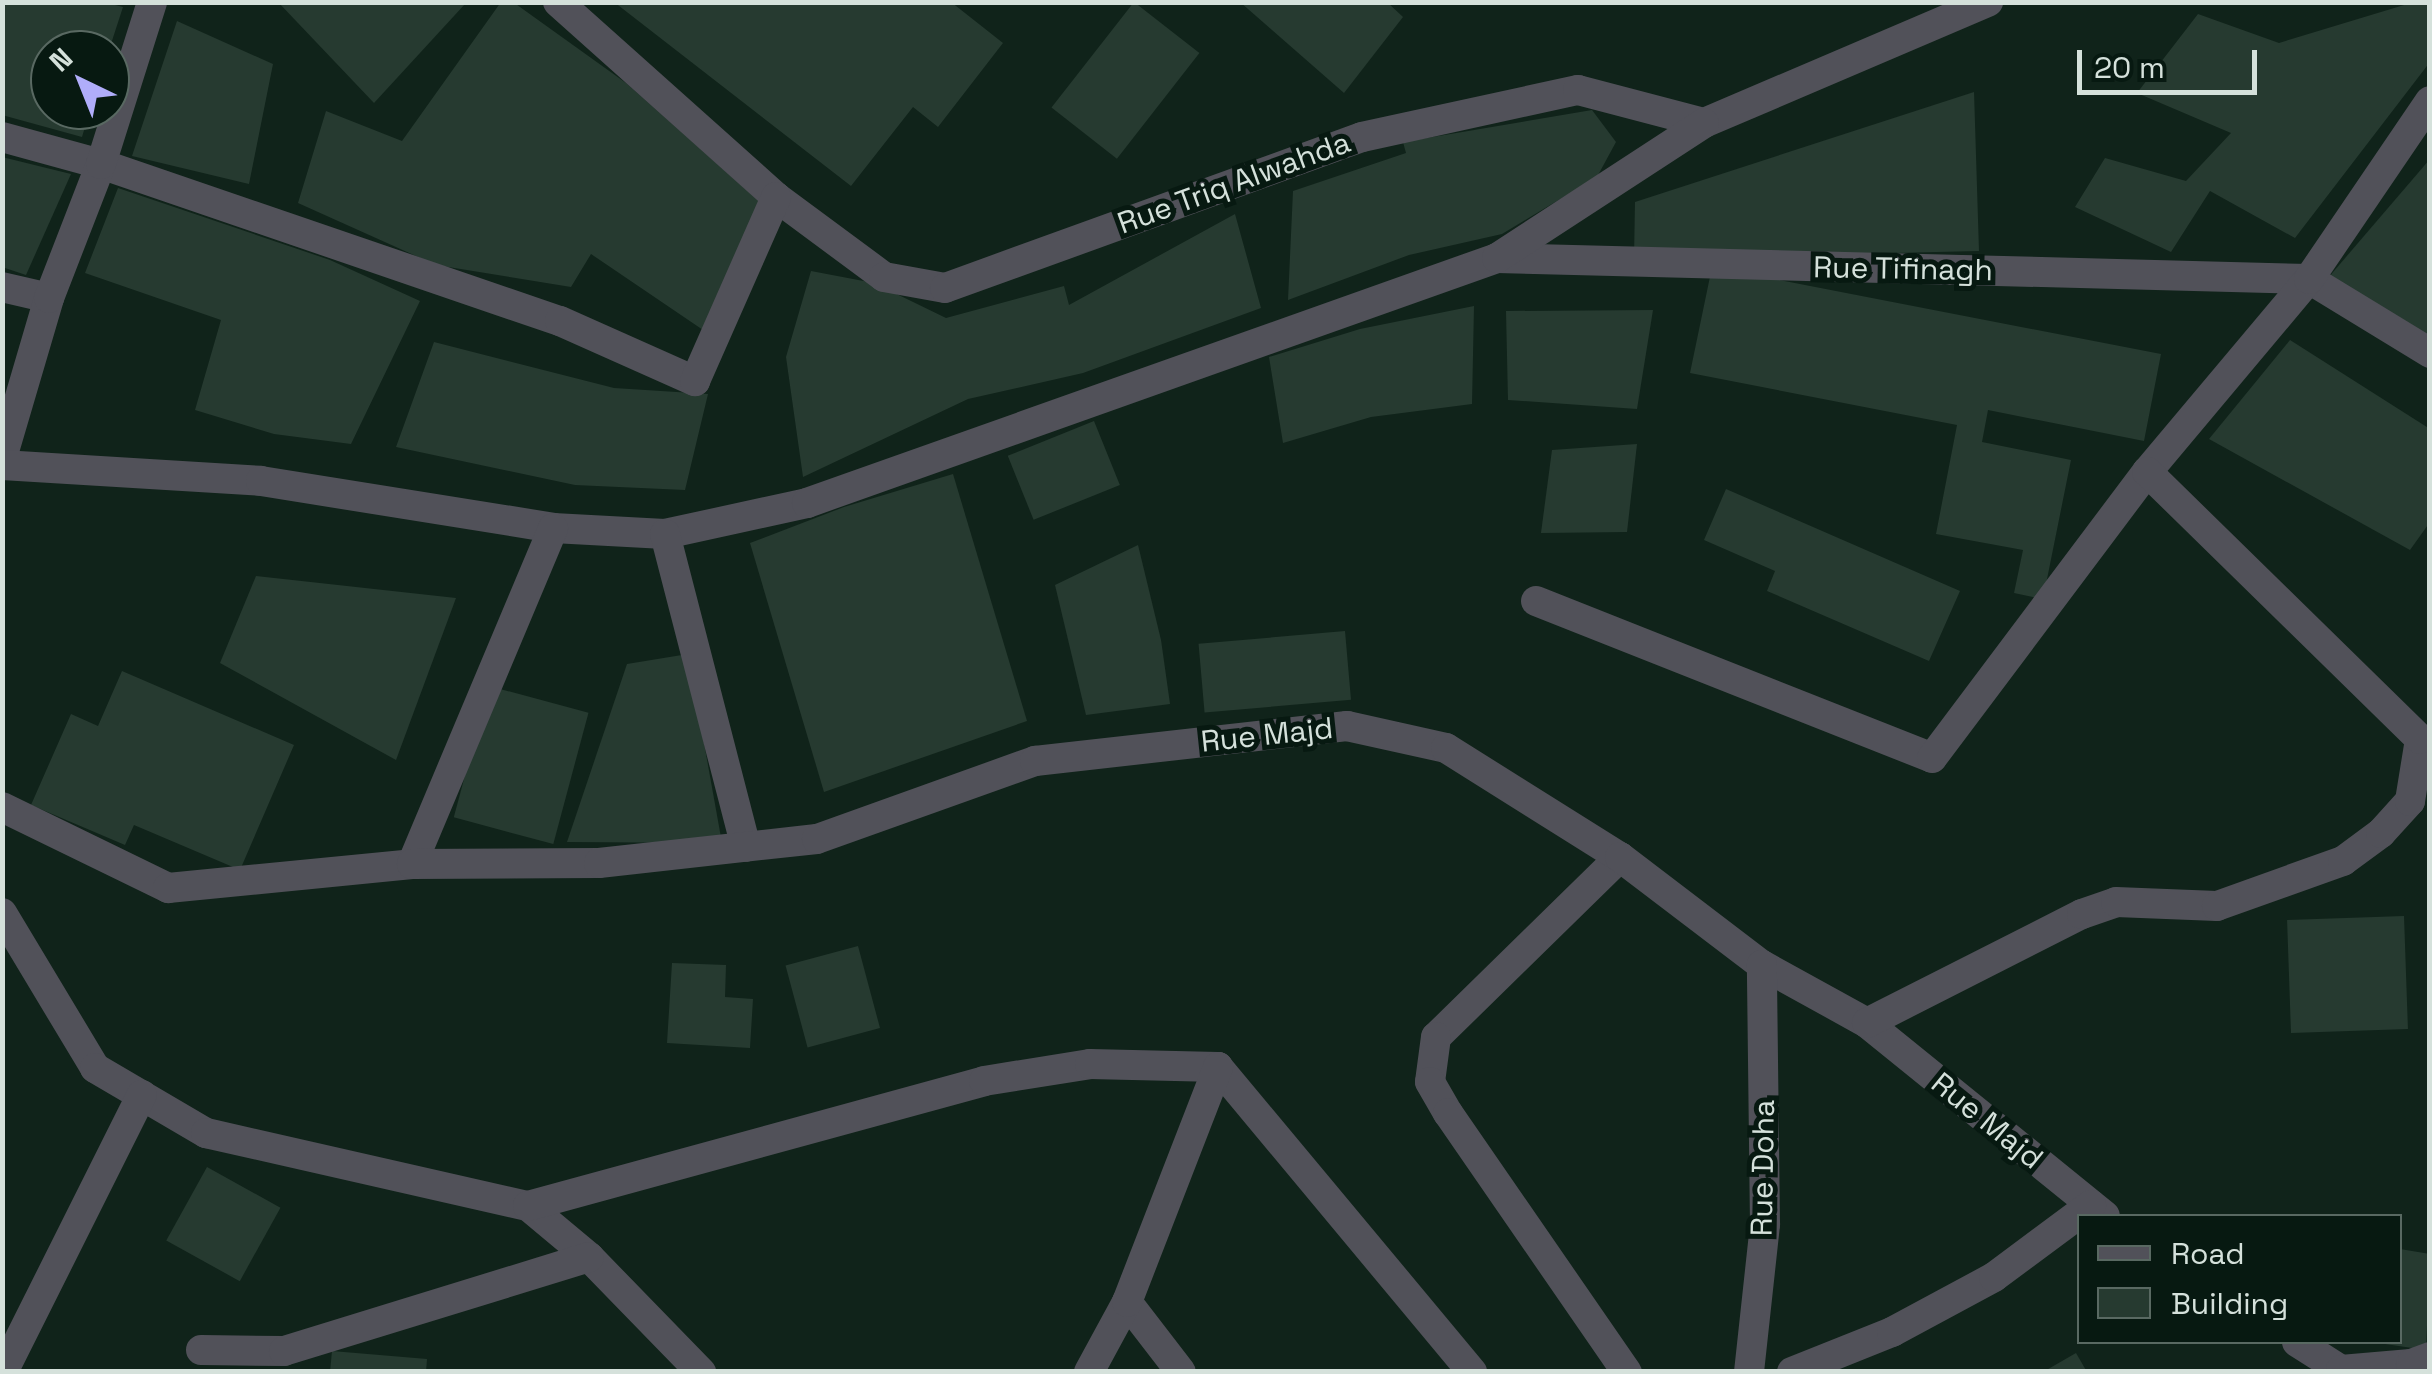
<!DOCTYPE html>
<style>
body{margin:0}
#map{position:relative;width:2432px;height:1374px;overflow:hidden;background:#10231a;font-family:"Space Grotesk",sans-serif}
div>[style]{position:absolute}
.building>*{inset:0;background:#263a30;transform-origin:0 0}
.street>*{height:30px;margin:-15px;padding:0 15px;transform-origin:15px;border-radius:15px;background:#515159}
span{translate:-50% -50%;white-space:nowrap;text-align:center;line-height:1.15;-webkit-text-stroke:10px #071911;paint-order:stroke}
.street-label{font-size:30px;color:#d5e1db}
.frame{position:absolute;inset:0;border:5px solid #d5e1db;pointer-events:none}
.legend{position:absolute;left:2077px;top:1214px;width:325px;height:130px;box-sizing:border-box;background:#071911;border:2px solid #596962;margin:0;padding:12px 18px;list-style:none;font-size:30px;color:#d5e1db}
.legend li{display:flex;align-items:center;gap:20px;height:50px}
.legend b{width:50px;border:2px solid #596962}
.north{position:absolute;left:30px;top:30px;width:100px;height:100px;box-sizing:border-box;background:#071911;border:2px solid #596962;border-radius:50%;rotate:317deg;font-size:28px;font-weight:700;line-height:40px;text-align:center;color:#d5e1db}
.north::after{content:'';display:block;margin:auto;width:35px;height:45px;background:#b0adfa;clip-path:polygon(50% 0,100% 100%,50% 72%,0 100%)}
.scale{position:absolute;left:2077px;top:50px;width:180px;height:45px;box-sizing:border-box;border:5px solid #d5e1db;border-top:0;padding-left:12px;font-size:30px;line-height:35px;white-space:nowrap;color:#d5e1db;-webkit-text-stroke:8px #071911;paint-order:stroke}
</style>
<div id="map">
<div class="building">
<div style="clip-path:polygon(2px 2px,103px 2px,123px 7px,109px 50px,50px 50px,50px 110px,90px 110px,82px 137px,2px 115px)"></div>
<div style="clip-path:polygon(278px 2px,463px 2px,465px 4px,374px 103px)"></div>
<div style="clip-path:polygon(501px 2px,513px 2px,626px 83px,760px 202px,706px 332px,591px 254px,571px 287px,436px 265px,298px 203px,326px 111px,402px 141px)"></div>
<div style="clip-path:polygon(614px 2px,951px 2px,1003px 43px,938px 127px,913px 107px,851px 186px)"></div>
<div style="left:1134px;top:2px;width:83px;height:134px;rotate:38deg"></div>
<div style="clip-path:polygon(1240px 2px,1387px 2px,1403px 17px,1344px 93px)"></div>
<div style="clip-path:polygon(2414px 2px,2430px 2px,2430px 62px,2295px 238px,2210px 191px,2171px 252px,2075px 207px,2105px 158px,2186px 181px,2231px 133px,2137px 93px,2198px 14px,2279px 43px)"></div>
<div style="clip-path:polygon(177px 21px,273px 64px,249px 184px,132px 156px)"></div>
<div style="clip-path:polygon(1974px 92px,1979px 251px,1634px 259px,1635px 202px)"></div>
<div style="clip-path:polygon(1592px 110px,1616px 142px,1597px 177px,1502px 234px,1409px 255px,1288px 300px,1293px 191px,1406px 153px,1403px 142px)"></div>
<div style="clip-path:polygon(2px 157px,71px 174px,26px 275px,2px 267px)"></div>
<div style="clip-path:polygon(2430px 159px,2430px 339px,2328px 278px)"></div>
<div style="clip-path:polygon(118px 188px,330px 260px,420px 301px,351px 444px,274px 434px,195px 410px,221px 320px,85px 273px)"></div>
<div style="clip-path:polygon(1235px 214px,1261px 308px,1083px 373px,968px 399px,803px 477px,786px 357px,811px 271px,874px 283px,946px 318px,1064px 286px,1069px 305px)"></div>
<div style="clip-path:polygon(1712px 267px,2161px 354px,2144px 441px,1988px 410px,1982px 442px,2071px 460px,2043px 599px,2014px 593px,2023px 550px,1936px 534px,1957px 425px,1690px 373px)"></div>
<div style="clip-path:polygon(1474px 306px,1472px 404px,1371px 417px,1283px 443px,1269px 357px,1360px 329px)"></div>
<div style="clip-path:polygon(1653px 310px,1637px 409px,1508px 400px,1506px 311px)"></div>
<div style="clip-path:polygon(2290px 340px,2430px 429px,2430px 522px,2410px 550px,2209px 439px)"></div>
<div style="clip-path:polygon(434px 342px,614px 388px,708px 394px,685px 490px,575px 485px,396px 447px)"></div>
<div style="left:1094px;top:421px;width:69px;height:93px;rotate:68deg"></div>
<div style="clip-path:polygon(1637px 444px,1627px 532px,1541px 533px,1552px 450px)"></div>
<div style="clip-path:polygon(953px 474px,1027px 721px,824px 792px,750px 543px,844px 507px)"></div>
<div style="clip-path:polygon(1726px 489px,1960px 591px,1929px 661px,1767px 591px,1775px 571px,1704px 540px)"></div>
<div style="clip-path:polygon(1138px 545px,1161px 640px,1170px 704px,1086px 715px,1055px 585px)"></div>
<div style="clip-path:polygon(256px 576px,456px 598px,396px 760px,220px 663px)"></div>
<div style="left:1345px;top:631px;width:69px;height:147px;rotate:85deg"></div>
<div style="clip-path:polygon(688px 654px,722px 843px,567px 842px,627px 664px)"></div>
<div style="clip-path:polygon(122px 671px,294px 745px,240px 870px,134px 825px,125px 845px,31px 805px,71px 714px,98px 726px)"></div>
<div style="left:489px;top:686px;width:103px;height:136px;rotate:15deg"></div>
<div style="left:2404px;top:916px;width:113px;height:117px;rotate:88deg"></div>
<div style="left:858px;top:946px;width:85px;height:75px;rotate:75deg"></div>
<div style="clip-path:polygon(672px 963px,726px 965px,725px 997px,753px 999px,750px 1048px,667px 1043px)"></div>
<div style="left:207px;top:1167px;width:84px;height:84px;rotate:29deg"></div>
<div style="clip-path:polygon(2400px 1249px,2430px 1254px,2426px 1350px,2385px 1344px,2400px 1342px)"></div>
<div style="clip-path:polygon(332px 1351px,427px 1359px,426px 1372px,330px 1372px)"></div>
<div style="clip-path:polygon(2076px 1353px,2087px 1372px,2043px 1372px)"></div>
</div>
<div class="street">
<div style="left:558px;top:2px;width:292px;rotate:41.8deg"></div>
<div style="left:776px;top:197px;width:134px;rotate:36.5deg"></div>
<div style="left:884px;top:277px;width:62px;rotate:10.2deg"></div>
<div style="left:945px;top:288px;width:443px;rotate:-19.9deg"></div>
<div style="left:1362px;top:137px;width:221px;rotate:-12.3deg"></div>
<div style="left:1578px;top:90px;width:130px;rotate:14.7deg"></div>
<div style="left:1704px;top:123px;width:309px;rotate:-23.1deg"></div>
<div style="left:2px;top:137px;width:103px;rotate:15.3deg"></div>
<div style="left:101px;top:164px;width:485px;rotate:18.9deg"></div>
<div style="left:560px;top:321px;width:148px;rotate:24deg"></div>
<div style="left:695px;top:381px;width:201px;rotate:-66.2deg"></div>
<div style="left:1497px;top:258px;width:812px;rotate:1.48deg"></div>
<div style="left:2309px;top:279px;width:142px;rotate:31.4deg"></div>
<div style="left:2px;top:287px;width:48px;rotate:13.2deg"></div>
<div style="left:2px;top:458px;width:167px;rotate:-73.6deg"></div>
<div style="left:49px;top:298px;width:144px;rotate:-68.8deg"></div>
<div style="left:101px;top:164px;width:170px;rotate:-72.5deg"></div>
<div style="left:2px;top:465px;width:259px;rotate:3.5deg"></div>
<div style="left:261px;top:481px;width:296px;rotate:9.1deg"></div>
<div style="left:553px;top:528px;width:112px;rotate:3.1deg"></div>
<div style="left:665px;top:534px;width:145px;rotate:-12.3deg"></div>
<div style="left:807px;top:503px;width:732px;rotate:-19.55deg"></div>
<div style="left:1497px;top:258px;width:247px;rotate:-33.1deg"></div>
<div style="left:665px;top:534px;width:323px;rotate:75.5deg"></div>
<div style="left:1536px;top:601px;width:426px;rotate:21.6deg"></div>
<div style="left:1932px;top:758px;width:358px;rotate:-53.1deg"></div>
<div style="left:2147px;top:472px;width:252px;rotate:-50deg"></div>
<div style="left:2309px;top:279px;width:215px;rotate:-55.8deg"></div>
<div style="left:2px;top:807px;width:185px;rotate:26deg"></div>
<div style="left:168px;top:888px;width:245px;rotate:-5.6deg"></div>
<div style="left:412px;top:864px;width:364px;rotate:-67.2deg"></div>
<div style="left:1620px;top:857px;width:257px;rotate:135.6deg"></div>
<div style="left:1436px;top:1037px;width:45px;rotate:97.6deg"></div>
<div style="left:1430px;top:1082px;width:36px;rotate:60deg"></div>
<div style="left:1448px;top:1113px;width:315px;rotate:55.4deg"></div>
<div style="left:412px;top:864px;width:187px;rotate:-0.3deg"></div>
<div style="left:599px;top:863px;width:219px;rotate:-6.3deg"></div>
<div style="left:817px;top:839px;width:232px;rotate:-19.7deg"></div>
<div style="left:1035px;top:761px;width:314px;rotate:-6.4deg"></div>
<div style="left:1347px;top:726px;width:101px;rotate:12.5deg"></div>
<div style="left:1446px;top:748px;width:205px;rotate:32.1deg"></div>
<div style="left:1620px;top:857px;width:178px;rotate:37.3deg"></div>
<div style="left:1762px;top:965px;width:120px;rotate:28.9deg"></div>
<div style="left:1867px;top:1023px;width:306px;rotate:39deg"></div>
<div style="left:2px;top:913px;width:181px;rotate:59deg"></div>
<div style="left:95px;top:1068px;width:129px;rotate:30.4deg"></div>
<div style="left:206px;top:1133px;width:330px;rotate:12.8deg"></div>
<div style="left:528px;top:1206px;width:80px;rotate:39.9deg"></div>
<div style="left:589px;top:1257px;width:161px;rotate:45.8deg"></div>
<div style="left:1867px;top:1023px;width:241px;rotate:-26.9deg"></div>
<div style="left:2082px;top:914px;width:36px;rotate:-19deg"></div>
<div style="left:2116px;top:902px;width:101px;rotate:2.3deg"></div>
<div style="left:2217px;top:906px;width:134px;rotate:-19.7deg"></div>
<div style="left:2343px;top:861px;width:47px;rotate:-36.4deg"></div>
<div style="left:2381px;top:833px;width:43px;rotate:-47.8deg"></div>
<div style="left:2410px;top:801px;width:63px;rotate:-80.8deg"></div>
<div style="left:2420px;top:739px;width:382px;rotate:-135.6deg"></div>
<div style="left:528px;top:1206px;width:473px;rotate:-15.3deg"></div>
<div style="left:984px;top:1081px;width:107px;rotate:-9.1deg"></div>
<div style="left:1090px;top:1064px;width:128px;rotate:1.3deg"></div>
<div style="left:1218px;top:1067px;width:397px;rotate:50.2deg"></div>
<div style="left:1127px;top:1302px;width:88px;rotate:52.4deg"></div>
<div style="left:2297px;top:1342px;width:52px;rotate:32.5deg"></div>
<div style="left:2341px;top:1370px;width:70px;rotate:-4.9deg"></div>
<div style="left:2411px;top:1364px;width:20px;rotate:-20deg"></div>
<div style="left:201px;top:1350px;width:83px;rotate:0.7deg"></div>
<div style="left:284px;top:1351px;width:319px;rotate:-17.1deg"></div>
<div style="left:3px;top:1372px;width:310px;rotate:-63.4deg"></div>
<div style="left:1089px;top:1372px;width:80px;rotate:-61.5deg"></div>
<div style="left:1127px;top:1302px;width:252px;rotate:-68.8deg"></div>
<div style="left:1749px;top:1372px;width:149px;rotate:-83.8deg"></div>
<div style="left:1765px;top:1224px;width:259px;rotate:-90.7deg"></div>
<div style="left:1792px;top:1372px;width:108px;rotate:-21.8deg"></div>
<div style="left:1892px;top:1332px;width:116px;rotate:-28.3deg"></div>
<div style="left:1994px;top:1277px;width:121px;rotate:-36.6deg"></div>
</div>
<div class="street-label">
<span style="left:1234px;top:183px;rotate:-20deg">Rue Triq Alwahda</span>
<span style="left:1903px;top:269px;rotate:1deg">Rue Tifinagh</span>
<span style="left:1267px;top:735px;rotate:-6deg">Rue Majd</span>
<span style="left:1987px;top:1121px;rotate:39deg">Rue Majd</span>
<span style="left:1763px;top:1168px;rotate:-89deg">Rue Doha</span>
</div>
<div class="frame"></div>
<ul class="legend">
<li><b style="height:12px;background:#515159"></b>Road</li>
<li><b style="height:28px;background:#263a30"></b>Building</li>
</ul>
<div class="north">N</div>
<div class="scale">20 m</div>
</div>
